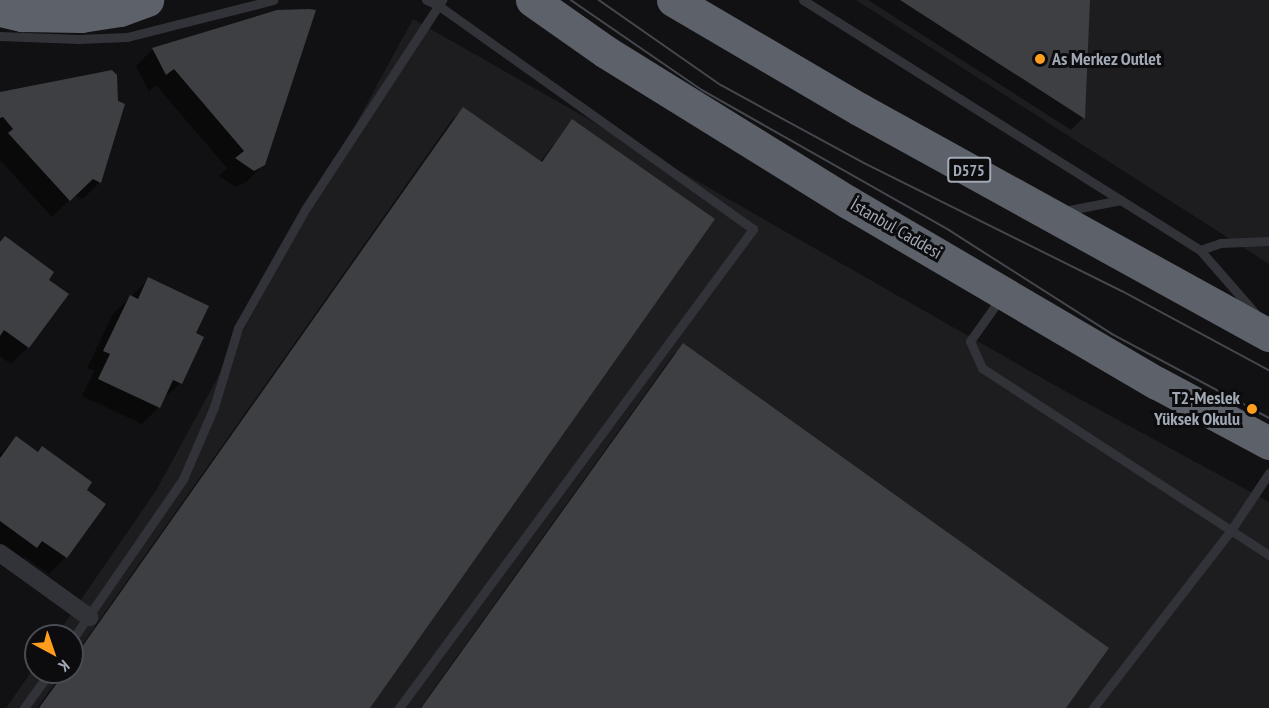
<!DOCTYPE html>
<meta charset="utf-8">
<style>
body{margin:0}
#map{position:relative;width:1269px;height:708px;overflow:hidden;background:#111113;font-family:"PT Sans Narrow",sans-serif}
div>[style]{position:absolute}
.built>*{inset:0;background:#1d1d20}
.shadow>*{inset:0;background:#0007}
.building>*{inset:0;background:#3d3f43}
.lane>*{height:9px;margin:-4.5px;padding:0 4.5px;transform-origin:4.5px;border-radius:4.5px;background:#323338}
.street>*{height:18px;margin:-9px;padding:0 9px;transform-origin:9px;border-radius:9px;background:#323338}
.highway>*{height:33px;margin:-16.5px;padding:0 16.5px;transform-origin:16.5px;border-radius:16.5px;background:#5d626a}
.tram>*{height:1.5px;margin:-0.75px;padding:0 0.75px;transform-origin:0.75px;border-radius:0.75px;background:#44474d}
.dots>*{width:16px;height:16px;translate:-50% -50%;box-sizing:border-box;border:3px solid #0c0c0e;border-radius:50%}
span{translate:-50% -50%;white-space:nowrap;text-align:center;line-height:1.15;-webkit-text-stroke:6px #0c0c0e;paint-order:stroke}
.shield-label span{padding:2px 4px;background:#0c0c0e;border:2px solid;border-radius:4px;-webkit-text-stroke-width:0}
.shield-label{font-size:16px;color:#a1a9b5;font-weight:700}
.poi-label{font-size:18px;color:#a1a9b5;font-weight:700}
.left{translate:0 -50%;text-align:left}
.right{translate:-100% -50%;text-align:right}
.street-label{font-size:18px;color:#a1a9b5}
.north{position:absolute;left:24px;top:624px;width:60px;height:60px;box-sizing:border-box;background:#0c0c0e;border:2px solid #484b51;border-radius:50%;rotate:140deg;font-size:16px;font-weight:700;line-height:24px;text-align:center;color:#a1a9b5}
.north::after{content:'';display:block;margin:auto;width:21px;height:27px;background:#ff9e1d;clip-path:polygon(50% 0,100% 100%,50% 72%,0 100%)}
</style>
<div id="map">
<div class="built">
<div style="clip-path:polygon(856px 0,1269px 0,1269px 264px)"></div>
<div style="clip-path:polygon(413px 19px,1063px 390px,1269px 502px,1269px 708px,6px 708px,36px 665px,36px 672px,72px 672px,72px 636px,56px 636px,157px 489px)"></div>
</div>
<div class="shadow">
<div style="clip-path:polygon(868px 0,1088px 0,1083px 118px,1071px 130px)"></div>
<div style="clip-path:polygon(278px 11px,264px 164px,246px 182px,236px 187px,219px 176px,227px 168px,156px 85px,149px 91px,136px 66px,153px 49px)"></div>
<div style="clip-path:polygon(112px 72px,100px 182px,83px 199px,74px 195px,52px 217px,0 160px,0 93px)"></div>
<div style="clip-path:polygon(463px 109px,540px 162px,572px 121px,369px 708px,37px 708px,63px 672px,72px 672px,72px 659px,451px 121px)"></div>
<div style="clip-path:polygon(0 243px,47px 280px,28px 347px,11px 364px,0 356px)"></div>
<div style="clip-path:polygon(149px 279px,194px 334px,181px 383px,162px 399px,159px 407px,142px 424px,82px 396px,94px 371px,87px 368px,113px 314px)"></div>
<div style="clip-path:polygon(683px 345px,1064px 708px,420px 708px,671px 358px)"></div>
<div style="clip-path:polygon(16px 438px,104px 504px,66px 557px,49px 574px,25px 557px,19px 564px,0 551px,0 454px)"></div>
</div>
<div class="building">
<div style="clip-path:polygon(900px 0,1090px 0,1085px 119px)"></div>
<div style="clip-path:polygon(309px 9px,316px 10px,265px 165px,254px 171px,235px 158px,244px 151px,174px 69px,166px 75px,152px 48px,277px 10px)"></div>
<div style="clip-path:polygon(112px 70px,117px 75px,118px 101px,125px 104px,101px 183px,93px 179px,70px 201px,8px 133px,13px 129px,3px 117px,0 118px,0 92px)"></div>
<div style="clip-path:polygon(463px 107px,542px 162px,572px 119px,715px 219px,370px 708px,39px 708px,65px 672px,72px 672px,72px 661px)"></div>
<div style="clip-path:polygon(5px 236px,54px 272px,49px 280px,69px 294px,29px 348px,4px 330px,0 336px,0 242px)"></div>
<div style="clip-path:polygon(148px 277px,209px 306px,196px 333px,204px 337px,182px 384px,173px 380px,160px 408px,98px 379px,110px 354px,103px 351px,130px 295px,138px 299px)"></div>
<div style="clip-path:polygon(683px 343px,1109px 648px,1066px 708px,421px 708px)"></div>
<div style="clip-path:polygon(16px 436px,38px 452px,42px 446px,92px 482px,87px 490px,106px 504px,67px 558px,42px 541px,37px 548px,0 521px,0 458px)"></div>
</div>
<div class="lane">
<div style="left:803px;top:0;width:469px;rotate:32.2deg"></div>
<div style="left:1200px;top:250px;width:84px;rotate:48.9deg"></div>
<div style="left:0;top:36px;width:78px;rotate:2.2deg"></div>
<div style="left:78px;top:39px;width:49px;rotate:-2.3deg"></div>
<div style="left:127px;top:37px;width:151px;rotate:-14.2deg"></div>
<div style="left:1064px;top:211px;width:58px;rotate:-10.9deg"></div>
<div style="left:1200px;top:250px;width:21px;rotate:-19deg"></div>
<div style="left:1220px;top:243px;width:49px;rotate:-2.3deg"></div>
<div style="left:1000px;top:299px;width:52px;rotate:125.5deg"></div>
<div style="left:970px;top:341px;width:30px;rotate:66deg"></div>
<div style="left:982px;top:368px;width:343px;rotate:33.1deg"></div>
<div style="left:72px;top:640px;width:196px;rotate:-55.4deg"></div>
<div style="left:183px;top:479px;width:78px;rotate:-66.7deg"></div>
<div style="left:214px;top:407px;width:83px;rotate:-73.1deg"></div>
<div style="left:238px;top:328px;width:138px;rotate:-60.5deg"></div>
<div style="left:306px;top:208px;width:249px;rotate:-56.8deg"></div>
<div style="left:24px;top:708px;width:44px;rotate:-54.2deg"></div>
<div style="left:399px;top:708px;width:596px;rotate:-53.53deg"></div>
<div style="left:753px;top:229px;width:387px;rotate:-144.6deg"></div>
<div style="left:438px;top:5px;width:13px;rotate:-157deg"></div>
<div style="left:1093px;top:708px;width:225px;rotate:-52.2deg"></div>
<div style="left:1231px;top:530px;width:69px;rotate:-56.3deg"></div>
</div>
<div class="street">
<div style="left:0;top:553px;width:110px;rotate:35.7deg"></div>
</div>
<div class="highway">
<div style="left:532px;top:0;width:90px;rotate:35.1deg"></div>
<div style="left:606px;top:52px;width:285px;rotate:31.8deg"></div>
<div style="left:848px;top:202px;width:358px;rotate:30.4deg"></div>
<div style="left:1157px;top:383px;width:127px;rotate:28.2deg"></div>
<div style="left:673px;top:0;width:216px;rotate:30.4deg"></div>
<div style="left:859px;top:109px;width:468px;rotate:28.9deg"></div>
<div style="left:0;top:10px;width:23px;rotate:13deg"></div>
<div style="left:22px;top:15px;width:59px;rotate:1deg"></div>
<div style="left:81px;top:16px;width:39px;rotate:-9deg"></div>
<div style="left:120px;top:10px;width:29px;rotate:-20deg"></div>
</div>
<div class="tram">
<div style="left:571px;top:0;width:159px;rotate:34.5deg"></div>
<div style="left:702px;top:90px;width:284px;rotate:29.5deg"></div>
<div style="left:949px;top:230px;width:193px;rotate:32.5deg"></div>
<div style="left:1112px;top:334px;width:178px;rotate:28.1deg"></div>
<div style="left:599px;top:0;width:149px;rotate:34.9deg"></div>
<div style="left:721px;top:85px;width:163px;rotate:28.6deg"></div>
<div style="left:864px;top:163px;width:288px;rotate:26.4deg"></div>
<div style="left:1122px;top:291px;width:167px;rotate:28.3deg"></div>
</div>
<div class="dots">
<div style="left:1040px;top:59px;background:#ff9e1d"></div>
<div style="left:1252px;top:409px;background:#ff9e1d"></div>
</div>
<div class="shield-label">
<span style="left:969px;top:170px">D575</span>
</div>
<div class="poi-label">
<span class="left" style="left:1052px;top:59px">As Merkez Outlet</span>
<span class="right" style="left:1240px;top:409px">T2-Meslek<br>Yüksek Okulu</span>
</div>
<div class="street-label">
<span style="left:896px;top:229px;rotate:30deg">İstanbul Caddesi</span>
</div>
<div class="north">K</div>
</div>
